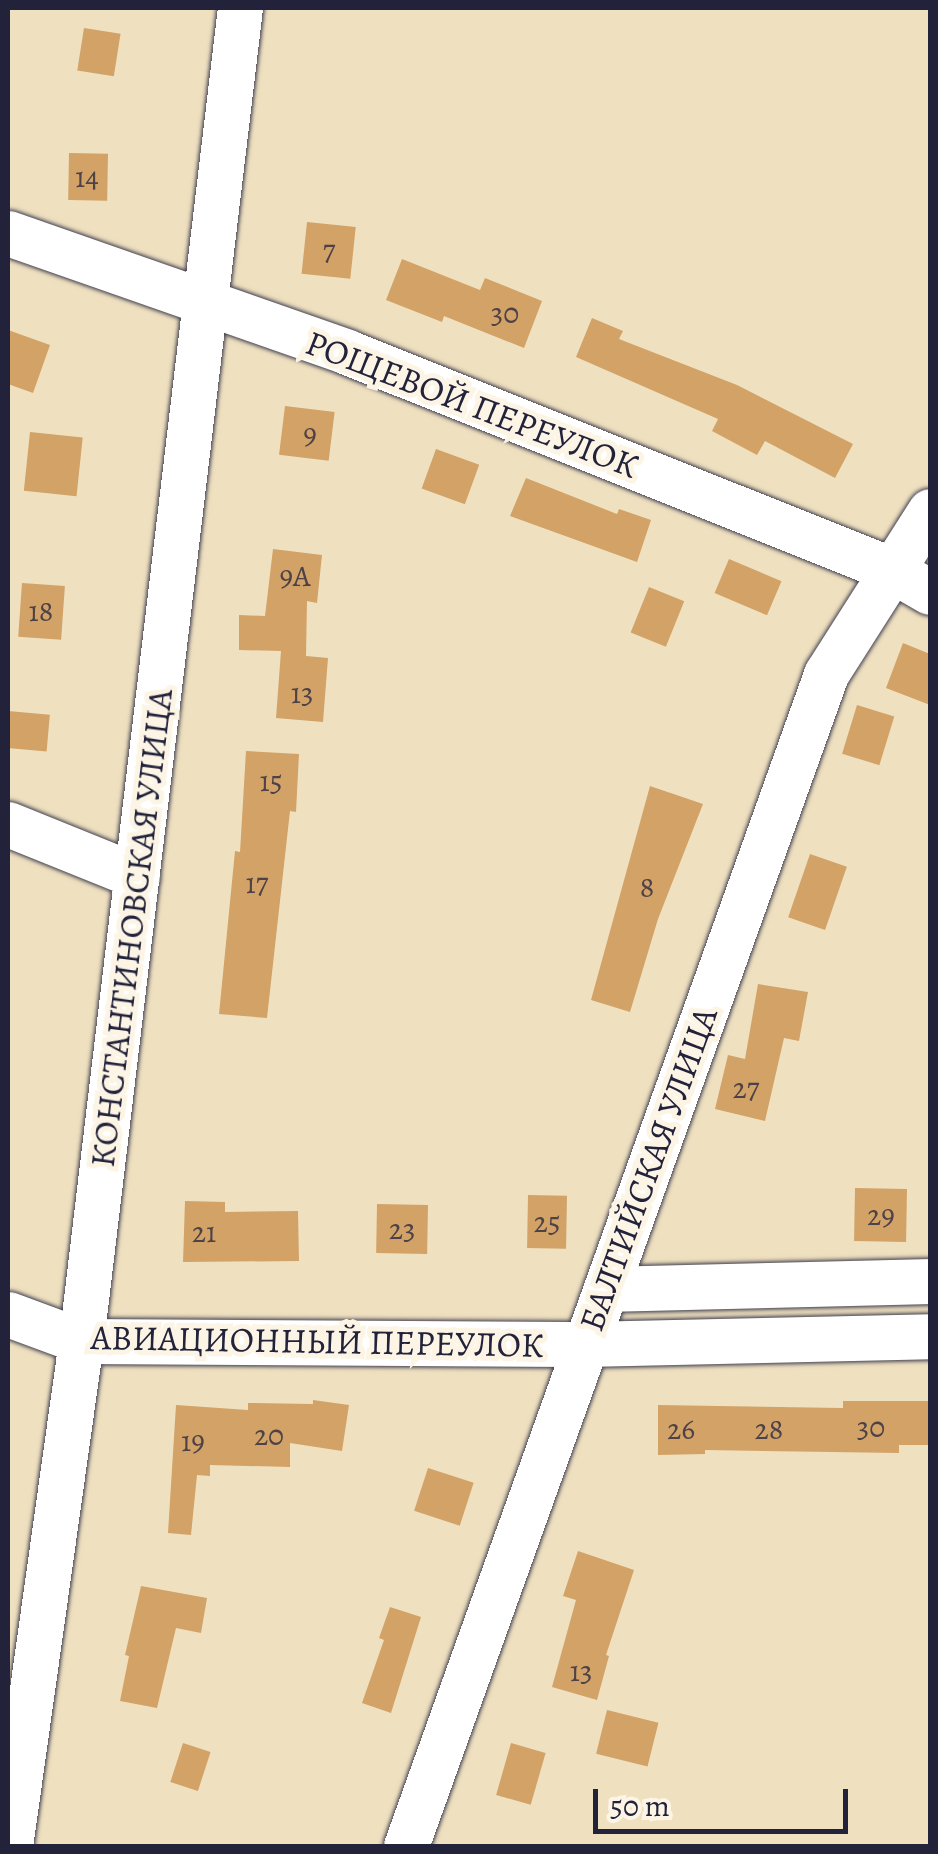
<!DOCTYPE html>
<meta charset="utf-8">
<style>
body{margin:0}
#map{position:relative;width:938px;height:1854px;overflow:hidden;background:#efe1c0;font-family:Alegreya,serif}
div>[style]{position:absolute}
.building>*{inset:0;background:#d2a267;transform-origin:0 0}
.roads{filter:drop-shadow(0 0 2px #413f4f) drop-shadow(0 0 2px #413f4f)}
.minor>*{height:45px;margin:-22.5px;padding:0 22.5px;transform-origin:22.5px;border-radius:22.5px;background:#fff}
span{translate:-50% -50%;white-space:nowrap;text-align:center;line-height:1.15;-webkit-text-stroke:10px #fcf5e5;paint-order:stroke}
.number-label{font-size:30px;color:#4e4246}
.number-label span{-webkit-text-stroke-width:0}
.street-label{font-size:35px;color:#22223b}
.frame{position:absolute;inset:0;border:10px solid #22223b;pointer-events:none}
.scale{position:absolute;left:593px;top:1789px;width:255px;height:45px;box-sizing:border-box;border:5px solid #22223b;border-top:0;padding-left:12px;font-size:30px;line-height:35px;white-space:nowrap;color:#22223b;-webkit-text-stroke:8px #fcf5e5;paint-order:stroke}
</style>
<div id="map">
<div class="building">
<div style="left:84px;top:28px;width:37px;height:43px;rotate:9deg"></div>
<div style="left:69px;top:153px;width:39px;height:47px;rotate:1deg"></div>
<div style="left:307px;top:222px;width:49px;height:52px;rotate:6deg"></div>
<div style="clip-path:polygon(402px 259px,480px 290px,485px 278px,542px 301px,524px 348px,444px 316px,442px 322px,386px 300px)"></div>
<div style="clip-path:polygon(592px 318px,623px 331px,619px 339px,737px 385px,853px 444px,835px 478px,765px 441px,757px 455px,712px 431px,718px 419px,576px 357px)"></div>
<div style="clip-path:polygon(8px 330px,50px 345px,33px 393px,8px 384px)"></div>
<div style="left:285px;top:406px;width:50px;height:49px;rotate:7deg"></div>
<div style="left:30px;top:432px;width:53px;height:59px;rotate:6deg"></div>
<div style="left:436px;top:449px;width:46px;height:42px;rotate:20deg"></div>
<div style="clip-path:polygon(526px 478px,617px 514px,619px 509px,651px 520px,637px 562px,510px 516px)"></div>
<div style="clip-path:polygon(273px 549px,322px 555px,317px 603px,307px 601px,306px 656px,328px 658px,323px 722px,276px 718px,281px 651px,239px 650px,239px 615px,265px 616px)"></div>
<div style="left:729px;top:559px;width:57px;height:37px;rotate:23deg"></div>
<div style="left:22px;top:583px;width:43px;height:54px;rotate:4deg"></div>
<div style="left:649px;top:587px;width:38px;height:49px;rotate:22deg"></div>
<div style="clip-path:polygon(903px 643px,930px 654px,930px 705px,886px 688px)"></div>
<div style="left:857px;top:705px;width:39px;height:51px;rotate:17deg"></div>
<div style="left:8px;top:711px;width:42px;height:37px;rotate:5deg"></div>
<div style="clip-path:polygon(246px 751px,299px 754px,296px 812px,290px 811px,267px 1018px,219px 1014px,235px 851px,240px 852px)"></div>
<div style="clip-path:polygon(650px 786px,703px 804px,658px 919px,630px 1012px,591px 1000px)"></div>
<div style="left:810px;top:854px;width:39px;height:67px;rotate:19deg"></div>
<div style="clip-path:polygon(758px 984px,808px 992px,799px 1041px,784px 1038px,765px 1121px,715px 1109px,728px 1055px,745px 1059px)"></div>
<div style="left:855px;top:1188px;width:52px;height:53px;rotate:1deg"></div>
<div style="left:528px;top:1195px;width:39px;height:53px;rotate:1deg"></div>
<div style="clip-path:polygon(185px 1201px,225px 1202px,225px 1212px,298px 1211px,299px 1261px,183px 1262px)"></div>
<div style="left:377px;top:1204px;width:51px;height:49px;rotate:1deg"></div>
<div style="clip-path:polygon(313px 1400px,349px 1405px,342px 1451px,290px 1443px,290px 1467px,210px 1465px,210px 1476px,197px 1475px,191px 1535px,168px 1533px,176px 1405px,248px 1410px,248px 1403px,313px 1404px)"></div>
<div style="clip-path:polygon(843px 1401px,930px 1401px,930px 1445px,899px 1445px,899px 1453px,705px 1450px,705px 1454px,658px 1455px,658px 1405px,843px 1408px)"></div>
<div style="left:428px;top:1468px;width:48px;height:45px;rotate:18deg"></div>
<div style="clip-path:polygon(578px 1551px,634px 1570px,606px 1655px,609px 1656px,597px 1700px,552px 1687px,576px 1600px,563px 1596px)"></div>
<div style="clip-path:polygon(141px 1586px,207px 1598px,201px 1633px,176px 1628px,157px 1708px,120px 1701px,129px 1656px,125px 1655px)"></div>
<div style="clip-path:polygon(390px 1607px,421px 1617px,391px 1713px,362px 1703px,384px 1640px,379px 1638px)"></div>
<div style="left:607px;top:1710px;width:53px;height:45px;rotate:14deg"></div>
<div style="left:183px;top:1743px;width:29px;height:41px;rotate:18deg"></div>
<div style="left:511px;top:1743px;width:36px;height:54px;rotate:16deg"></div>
</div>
<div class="roads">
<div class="minor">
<div style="left:8px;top:233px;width:359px;rotate:19.3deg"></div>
<div style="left:347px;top:352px;width:585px;rotate:21.78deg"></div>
<div style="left:890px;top:569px;width:46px;rotate:29.9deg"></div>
<div style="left:8px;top:824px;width:139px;rotate:22deg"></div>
<div style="left:606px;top:1289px;width:324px;rotate:-1.4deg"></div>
<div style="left:8px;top:1314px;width:78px;rotate:20.3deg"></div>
<div style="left:81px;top:1341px;width:504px;rotate:0.34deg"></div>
<div style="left:585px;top:1344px;width:345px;rotate:-1.3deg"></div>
<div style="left:10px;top:1846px;width:510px;rotate:-82deg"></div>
<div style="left:81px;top:1341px;width:1342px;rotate:-83.2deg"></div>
<div style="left:406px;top:1846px;width:1245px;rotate:-70.28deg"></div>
<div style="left:826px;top:674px;width:193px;rotate:-57.5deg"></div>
</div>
</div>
<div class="number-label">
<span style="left:87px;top:177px">14</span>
<span style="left:329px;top:250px">7</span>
<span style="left:505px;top:313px">30</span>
<span style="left:310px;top:434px">9</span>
<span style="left:295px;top:576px">9А</span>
<span style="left:41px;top:611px">18</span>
<span style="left:302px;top:693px">13</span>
<span style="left:271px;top:781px">15</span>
<span style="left:257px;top:883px">17</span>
<span style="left:647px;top:887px">8</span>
<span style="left:746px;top:1088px">27</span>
<span style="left:881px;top:1215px">29</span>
<span style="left:547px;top:1222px">25</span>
<span style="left:402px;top:1229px">23</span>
<span style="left:204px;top:1232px">21</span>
<span style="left:871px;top:1427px">30</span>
<span style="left:681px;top:1429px">26</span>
<span style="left:769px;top:1429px">28</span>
<span style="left:269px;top:1435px">20</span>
<span style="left:193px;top:1441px">19</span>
<span style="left:581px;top:1671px">13</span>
</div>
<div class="street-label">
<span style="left:472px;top:404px;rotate:21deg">РОЩЕВОЙ ПЕРЕУЛОК</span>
<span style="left:131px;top:928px;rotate:-83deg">КОНСТАНТИНОВСКАЯ УЛИЦА</span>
<span style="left:648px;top:1169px;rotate:-70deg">БАЛТИЙСКАЯ УЛИЦА</span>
<span style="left:317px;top:1341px;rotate:1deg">АВИАЦИОННЫЙ ПЕРЕУЛОК</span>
</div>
<div class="frame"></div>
<div class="scale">50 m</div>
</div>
